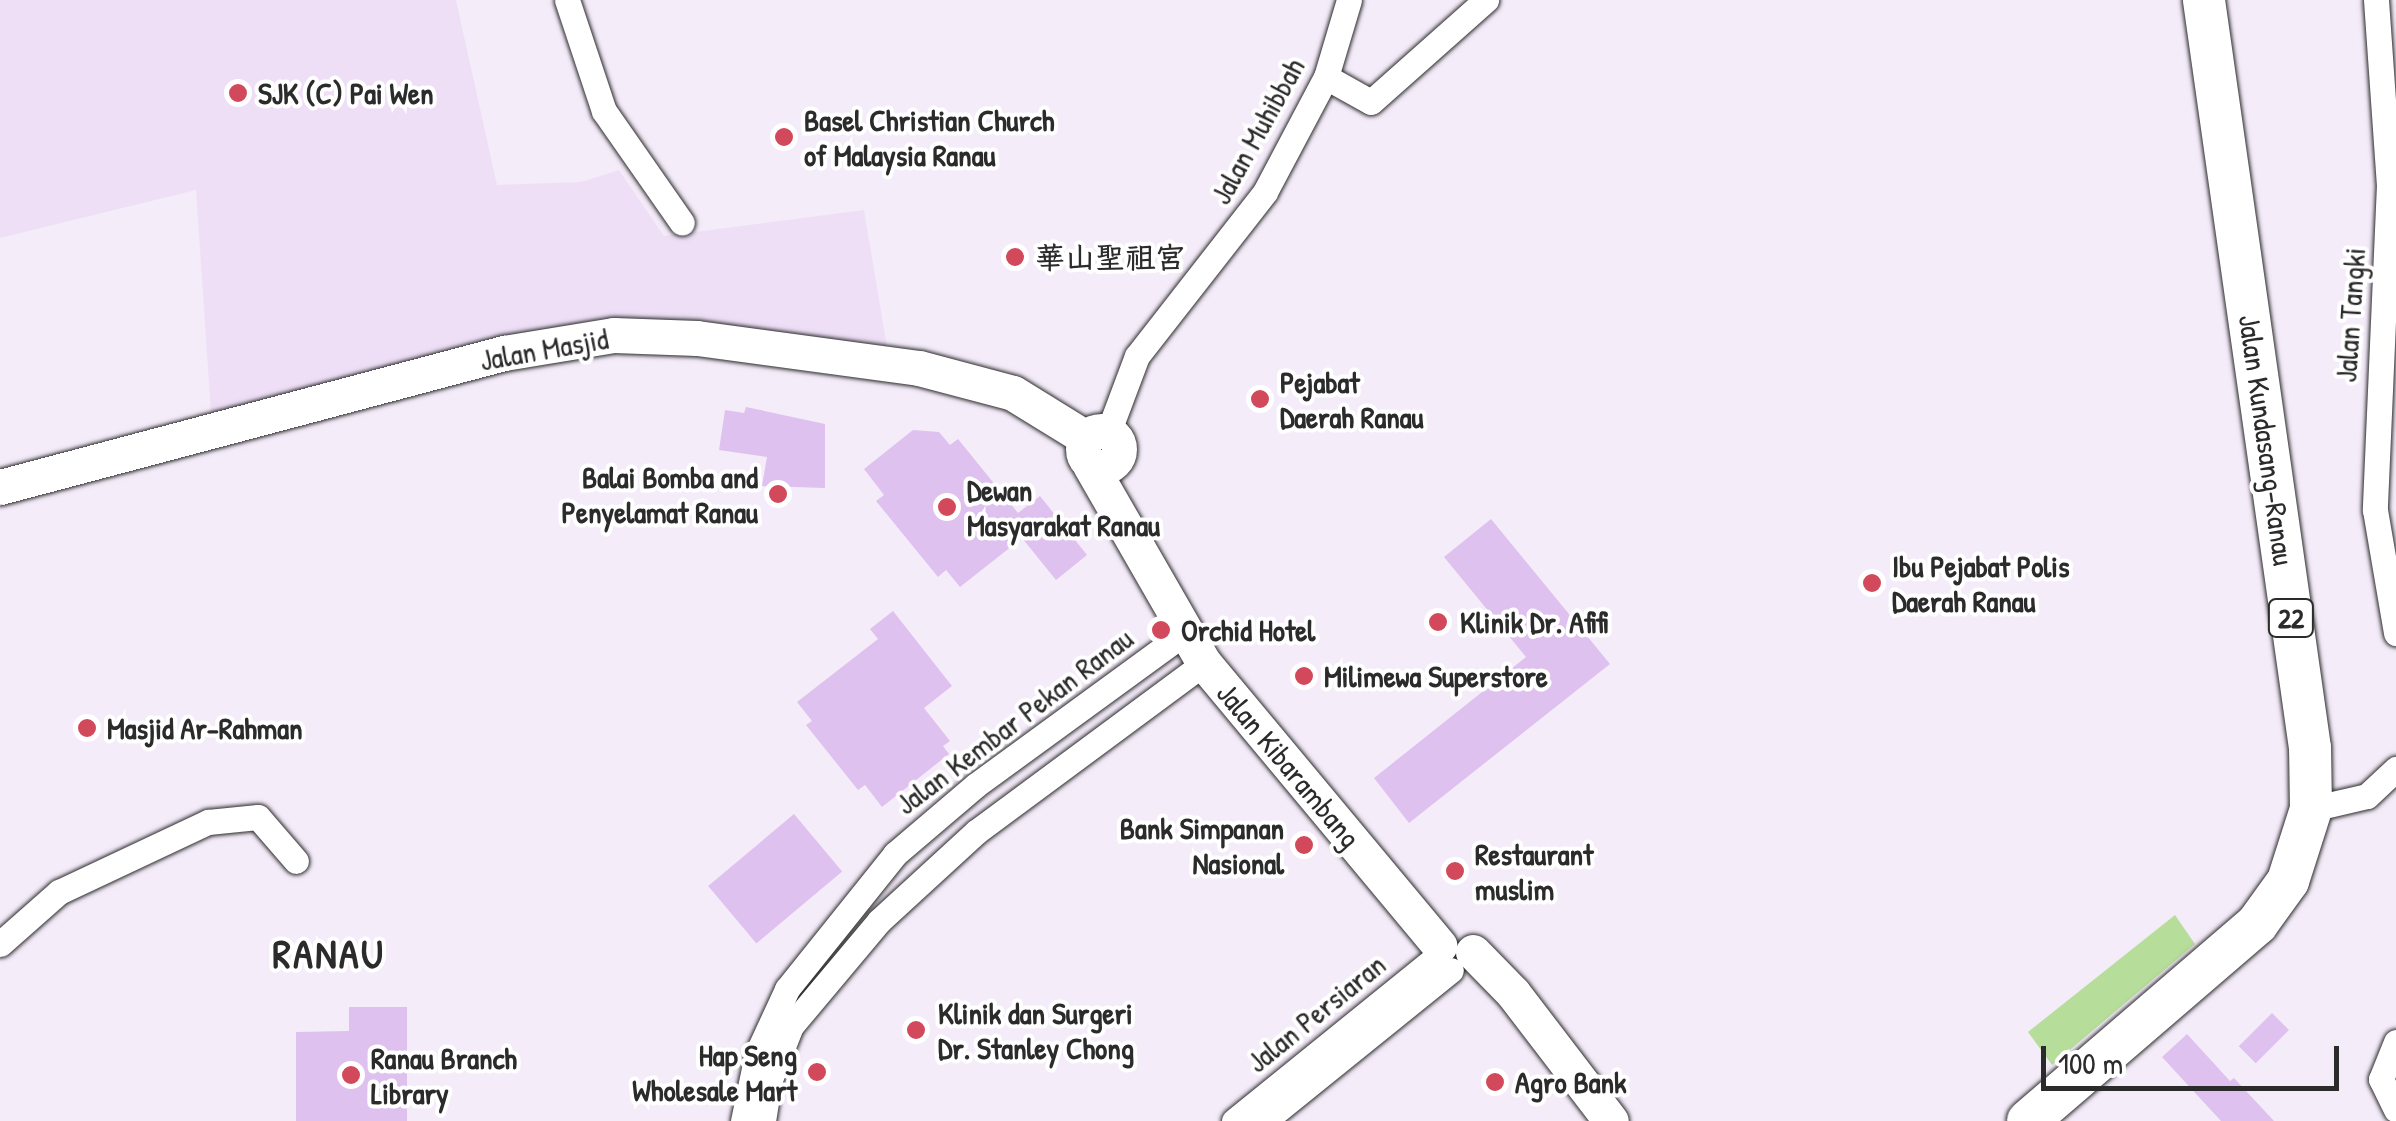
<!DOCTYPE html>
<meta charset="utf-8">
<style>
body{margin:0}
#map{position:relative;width:2396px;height:1121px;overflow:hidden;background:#f5ecfa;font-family:"Patrick Hand","LXGW WenKai TC",sans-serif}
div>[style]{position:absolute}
.built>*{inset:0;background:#eedff7}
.green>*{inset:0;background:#b6de9a}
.building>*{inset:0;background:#dec1ef;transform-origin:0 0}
.roads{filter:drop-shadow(0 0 2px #2b2b2b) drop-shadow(0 0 2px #2b2b2b)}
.street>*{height:25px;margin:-12.5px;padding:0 12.5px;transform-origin:12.5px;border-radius:12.5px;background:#fff}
.secondary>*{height:35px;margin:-17.5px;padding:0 17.5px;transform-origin:17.5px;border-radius:17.5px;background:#fff}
.secondary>.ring{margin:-17.5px;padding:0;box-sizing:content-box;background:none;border:35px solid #fff;border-radius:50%}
.highway>*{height:42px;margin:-21px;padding:0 21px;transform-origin:21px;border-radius:21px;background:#fff}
.dots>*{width:28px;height:28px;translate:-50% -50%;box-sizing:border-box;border:5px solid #fff;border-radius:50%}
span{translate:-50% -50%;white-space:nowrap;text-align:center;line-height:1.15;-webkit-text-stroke:8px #fff;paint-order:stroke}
.shield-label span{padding:2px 8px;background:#fff;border:2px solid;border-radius:8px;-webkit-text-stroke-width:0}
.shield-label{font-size:28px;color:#2b2b2b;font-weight:700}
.poi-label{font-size:30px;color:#2b2b2b;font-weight:700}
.left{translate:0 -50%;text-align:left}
.right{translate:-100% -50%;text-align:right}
.street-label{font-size:30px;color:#2b2b2b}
.district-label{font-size:40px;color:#2b2b2b;font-weight:700;letter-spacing:2.5px}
.scale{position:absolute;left:2041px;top:1046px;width:298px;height:45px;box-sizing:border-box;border:5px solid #2b2b2b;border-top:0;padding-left:12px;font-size:30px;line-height:35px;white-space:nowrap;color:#2b2b2b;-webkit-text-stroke:8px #fff;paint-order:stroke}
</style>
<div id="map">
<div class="built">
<div style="clip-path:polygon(0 0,456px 0,497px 185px,581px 182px,619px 170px,664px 236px,864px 210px,887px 347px,649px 319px,211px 414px,196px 190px,0 238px)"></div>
</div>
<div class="green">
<div style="clip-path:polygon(2175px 915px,2195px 944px,2052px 1065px,2028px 1032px)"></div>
</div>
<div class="building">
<div style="clip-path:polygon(746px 407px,825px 424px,825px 488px,762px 486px,767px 457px,719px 450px,725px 410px,744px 413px)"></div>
<div style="clip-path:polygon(913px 430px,939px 432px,950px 445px,958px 439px,1018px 513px,1040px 496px,1087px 555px,1056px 580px,1022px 538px,960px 587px,946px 570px,938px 577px,876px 501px,884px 495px,864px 469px)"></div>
<div style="clip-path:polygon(1491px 519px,1610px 664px,1409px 823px,1374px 778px,1526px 657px,1444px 557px)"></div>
<div style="clip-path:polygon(893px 611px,952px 686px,924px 708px,950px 741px,943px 746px,949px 754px,882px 807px,865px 785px,858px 790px,806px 725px,812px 721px,797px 702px,878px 639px,870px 629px)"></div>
<div style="left:794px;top:814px;width:75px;height:112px;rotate:50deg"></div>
<div style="clip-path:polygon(349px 1007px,407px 1007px,407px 1121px,296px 1121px,296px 1032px,349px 1031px)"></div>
<div style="left:2272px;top:1013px;width:24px;height:47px;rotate:45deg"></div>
<div style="clip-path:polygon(2187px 1034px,2230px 1081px,2234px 1078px,2274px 1121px,2221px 1121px,2162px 1057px)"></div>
</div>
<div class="roads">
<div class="street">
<div style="left:567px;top:0;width:117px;rotate:71.6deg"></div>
<div style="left:604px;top:111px;width:136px;rotate:55.1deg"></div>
<div style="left:2376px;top:0;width:184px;rotate:86deg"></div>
<div style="left:2389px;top:184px;width:326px;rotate:92.5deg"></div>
<div style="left:2375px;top:510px;width:125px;rotate:80.3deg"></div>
<div style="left:1326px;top:77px;width:51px;rotate:29.1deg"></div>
<div style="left:1371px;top:102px;width:154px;rotate:-41.6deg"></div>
<div style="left:1108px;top:433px;width:82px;rotate:-69.4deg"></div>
<div style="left:1137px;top:356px;width:208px;rotate:-52deg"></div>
<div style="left:1265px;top:192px;width:130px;rotate:-62.1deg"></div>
<div style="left:1326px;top:77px;width:80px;rotate:-73.4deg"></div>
<div style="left:2311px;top:809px;width:57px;rotate:-13.1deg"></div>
<div style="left:2367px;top:796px;width:40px;rotate:-43deg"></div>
<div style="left:0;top:944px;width:79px;rotate:-41.4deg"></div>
<div style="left:59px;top:892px;width:165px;rotate:-25.2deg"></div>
<div style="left:208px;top:822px;width:50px;rotate:-5.7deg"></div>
<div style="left:258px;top:817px;width:58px;rotate:49.2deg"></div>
<div style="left:2396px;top:1042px;width:40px;rotate:112deg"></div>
<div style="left:2381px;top:1079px;width:34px;rotate:64deg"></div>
<div style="left:743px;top:1121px;width:68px;rotate:-78.2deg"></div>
<div style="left:757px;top:1054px;width:72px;rotate:-65.2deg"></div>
<div style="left:787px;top:989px;width:173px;rotate:-51.3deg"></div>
<div style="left:895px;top:854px;width:106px;rotate:-40.4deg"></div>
<div style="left:976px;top:785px;width:256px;rotate:-36.1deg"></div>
<div style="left:763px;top:1121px;width:39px;rotate:-81deg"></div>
<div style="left:769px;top:1082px;width:60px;rotate:-68.6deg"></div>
<div style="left:791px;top:1026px;width:137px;rotate:-50deg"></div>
<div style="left:879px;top:921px;width:132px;rotate:-42.5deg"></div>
<div style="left:976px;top:832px;width:284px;rotate:-36.5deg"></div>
<div style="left:1234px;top:1121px;width:264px;rotate:-39deg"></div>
<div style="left:1264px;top:1121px;width:240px;rotate:-38.9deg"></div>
</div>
<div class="secondary">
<div class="ring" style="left:1083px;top:431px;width:1px;height:1px"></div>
<div style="left:1090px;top:465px;width:228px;rotate:60.1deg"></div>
<div style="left:1204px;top:663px;width:368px;rotate:50.2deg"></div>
<div style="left:0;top:487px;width:522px;rotate:-14.89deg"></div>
<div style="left:504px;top:353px;width:111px;rotate:-9.3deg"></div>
<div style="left:614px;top:335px;width:83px;rotate:2.1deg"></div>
<div style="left:697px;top:338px;width:224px;rotate:7.7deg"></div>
<div style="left:919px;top:368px;width:97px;rotate:14.9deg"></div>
<div style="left:1013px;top:393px;width:86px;rotate:31.7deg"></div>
<div style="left:1473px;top:952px;width:57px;rotate:45.7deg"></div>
<div style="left:1513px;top:993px;width:161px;rotate:52.6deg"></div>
</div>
<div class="highway">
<div style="left:2028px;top:1121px;width:302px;rotate:-40.7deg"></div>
<div style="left:2257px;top:924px;width:53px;rotate:-54.2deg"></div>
<div style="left:2288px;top:881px;width:76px;rotate:-72.3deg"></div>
<div style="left:2311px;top:809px;width:61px;rotate:-90.9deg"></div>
<div style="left:2310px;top:748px;width:755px;rotate:-98.07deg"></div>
</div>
</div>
<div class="dots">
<div style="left:238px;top:93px;background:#d1495b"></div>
<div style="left:784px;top:137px;background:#d1495b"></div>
<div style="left:1015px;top:257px;background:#d1495b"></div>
<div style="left:1260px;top:399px;background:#d1495b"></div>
<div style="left:778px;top:494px;background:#d1495b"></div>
<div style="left:947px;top:507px;background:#d1495b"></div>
<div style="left:1872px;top:583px;background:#d1495b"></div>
<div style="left:1438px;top:622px;background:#d1495b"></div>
<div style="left:1161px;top:630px;background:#d1495b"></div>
<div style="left:1304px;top:676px;background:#d1495b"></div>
<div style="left:87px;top:728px;background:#d1495b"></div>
<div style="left:1304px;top:845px;background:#d1495b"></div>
<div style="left:1455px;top:871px;background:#d1495b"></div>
<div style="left:916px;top:1030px;background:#d1495b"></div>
<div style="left:817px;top:1072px;background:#d1495b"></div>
<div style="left:351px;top:1075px;background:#d1495b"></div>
<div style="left:1495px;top:1082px;background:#d1495b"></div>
</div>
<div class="shield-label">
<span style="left:2291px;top:618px">22</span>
</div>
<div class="poi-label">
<span class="left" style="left:258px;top:93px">SJK (C) Pai Wen</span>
<span class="left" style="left:804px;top:137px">Basel Christian Church<br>of Malaysia Ranau</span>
<span class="left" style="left:1035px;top:257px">華山聖祖宮</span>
<span class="left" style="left:1280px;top:399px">Pejabat<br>Daerah Ranau</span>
<span class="right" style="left:758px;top:494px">Balai Bomba and<br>Penyelamat Ranau</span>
<span class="left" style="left:967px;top:507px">Dewan<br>Masyarakat Ranau</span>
<span class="left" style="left:1892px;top:583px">Ibu Pejabat Polis<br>Daerah Ranau</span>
<span class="left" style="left:1460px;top:622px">Klinik Dr. Afifi</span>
<span class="left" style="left:1181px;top:630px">Orchid Hotel</span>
<span class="left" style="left:1324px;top:676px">Milimewa Superstore</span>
<span class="left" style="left:107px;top:728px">Masjid Ar-Rahman</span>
<span class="right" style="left:1284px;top:845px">Bank Simpanan<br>Nasional</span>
<span class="left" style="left:1475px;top:871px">Restaurant<br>muslim</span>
<span class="left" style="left:938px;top:1030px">Klinik dan Surgeri<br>Dr. Stanley Chong</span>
<span class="right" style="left:797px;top:1072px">Hap Seng<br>Wholesale Mart</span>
<span class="left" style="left:371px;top:1075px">Ranau Branch<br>Library</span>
<span class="left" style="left:1515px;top:1082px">Agro Bank</span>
</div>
<div class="street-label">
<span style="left:1257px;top:131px;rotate:-61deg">Jalan Muhibbah</span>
<span style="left:2350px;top:315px;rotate:-86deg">Jalan Tangki</span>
<span style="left:544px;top:349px;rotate:-10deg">Jalan Masjid</span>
<span style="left:2267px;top:440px;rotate:82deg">Jalan Kundasang-Ranau</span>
<span style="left:1014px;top:721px;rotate:-37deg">Jalan Kembar Pekan Ranau</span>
<span style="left:1289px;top:765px;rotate:50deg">Jalan Kibarambang</span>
<span style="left:1316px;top:1013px;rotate:-39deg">Jalan Persiaran</span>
</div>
<div class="district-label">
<span style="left:329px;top:953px">RANAU</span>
</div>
<div class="scale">100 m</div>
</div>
